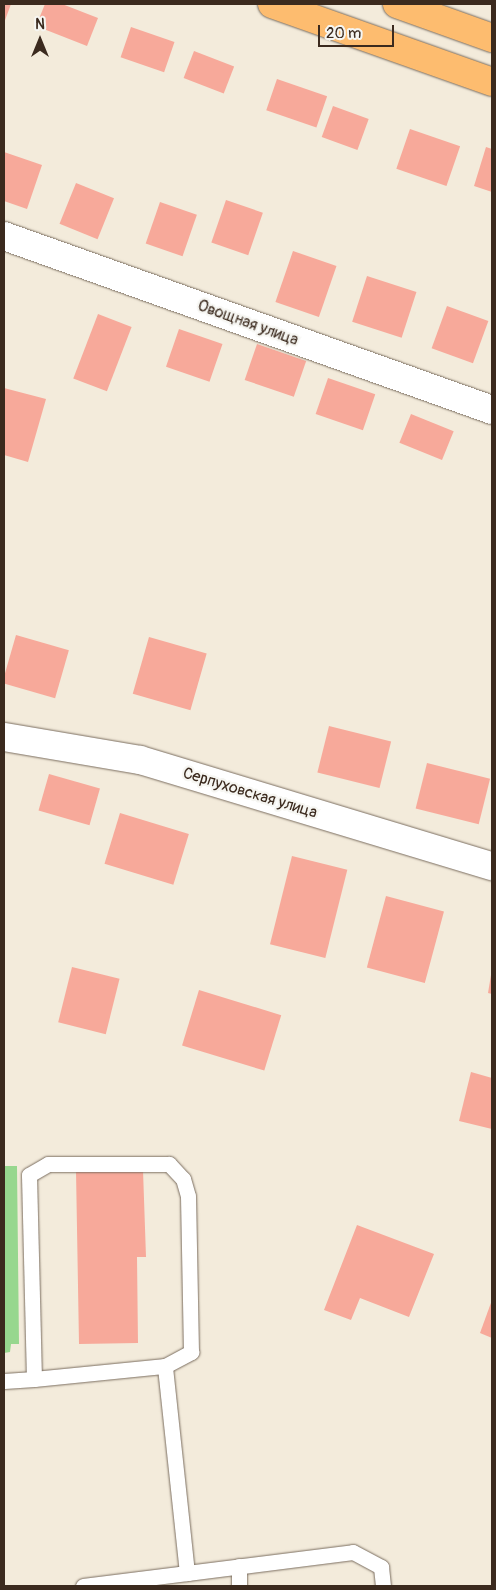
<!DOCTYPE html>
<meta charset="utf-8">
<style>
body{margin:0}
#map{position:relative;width:496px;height:1590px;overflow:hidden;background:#f3ebdb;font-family:Pangolin,sans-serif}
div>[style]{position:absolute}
.green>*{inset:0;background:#97d78e}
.building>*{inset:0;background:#f7a99a;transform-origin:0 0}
.roads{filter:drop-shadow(0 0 1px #7b6e60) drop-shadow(0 0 1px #7b6e60)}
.lane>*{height:15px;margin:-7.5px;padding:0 7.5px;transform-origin:7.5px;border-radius:7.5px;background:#fff}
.street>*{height:28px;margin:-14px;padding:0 14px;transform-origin:14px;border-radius:14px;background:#fff}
.primary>*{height:28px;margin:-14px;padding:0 14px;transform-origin:14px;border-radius:14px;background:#fdbc6f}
span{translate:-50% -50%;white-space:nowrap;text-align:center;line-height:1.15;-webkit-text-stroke:4.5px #f6f6f2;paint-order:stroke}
.street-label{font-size:16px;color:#3b2a1e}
.frame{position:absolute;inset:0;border:5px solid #3b2a1e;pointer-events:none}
.north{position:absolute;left:15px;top:15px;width:50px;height:50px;-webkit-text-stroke:4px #f6f6f2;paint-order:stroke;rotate:0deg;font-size:14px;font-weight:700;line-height:20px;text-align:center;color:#3b2a1e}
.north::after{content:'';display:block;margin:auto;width:18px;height:22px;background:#3b2a1e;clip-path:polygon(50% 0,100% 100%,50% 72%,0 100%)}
.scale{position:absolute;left:318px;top:25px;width:76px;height:22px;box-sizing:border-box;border:2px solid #3b2a1e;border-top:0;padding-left:6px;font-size:15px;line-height:18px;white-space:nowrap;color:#3b2a1e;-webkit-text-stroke:4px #f6f6f2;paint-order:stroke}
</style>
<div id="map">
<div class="green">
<div style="clip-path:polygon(4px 1166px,17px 1166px,19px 1344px,11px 1344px,10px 1352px,4px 1353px)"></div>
</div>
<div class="building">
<div style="clip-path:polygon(4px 4px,11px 4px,4px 23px)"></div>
<div style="clip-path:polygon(45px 4px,62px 4px,98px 18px,87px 46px,36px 26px)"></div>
<div style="left:131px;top:27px;width:46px;height:32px;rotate:19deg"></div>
<div style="left:194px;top:51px;width:43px;height:29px;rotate:21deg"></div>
<div style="left:277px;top:79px;width:53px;height:33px;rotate:19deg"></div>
<div style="left:333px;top:106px;width:38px;height:33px;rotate:20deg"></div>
<div style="left:410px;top:129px;width:53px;height:42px;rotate:19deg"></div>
<div style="clip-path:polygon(486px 147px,492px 149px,492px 192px,474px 186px)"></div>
<div style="clip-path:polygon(4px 152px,42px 165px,27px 209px,4px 201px)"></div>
<div style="left:76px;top:183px;width:41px;height:44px;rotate:22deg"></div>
<div style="left:226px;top:200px;width:39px;height:45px;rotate:19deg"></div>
<div style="left:160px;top:202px;width:39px;height:44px;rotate:19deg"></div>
<div style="left:293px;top:251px;width:46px;height:54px;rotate:19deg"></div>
<div style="left:367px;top:276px;width:52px;height:48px;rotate:18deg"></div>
<div style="left:447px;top:306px;width:44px;height:45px;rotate:20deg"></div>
<div style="left:98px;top:314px;width:36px;height:69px;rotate:21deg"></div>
<div style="left:179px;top:329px;width:46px;height:40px;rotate:19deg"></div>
<div style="left:257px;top:344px;width:52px;height:38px;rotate:19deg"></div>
<div style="left:328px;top:378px;width:50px;height:38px;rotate:19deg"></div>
<div style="clip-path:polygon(4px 388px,46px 399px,28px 462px,4px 455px)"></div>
<div style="left:411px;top:414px;width:46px;height:31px;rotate:22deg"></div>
<div style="left:16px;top:635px;width:55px;height:50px;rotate:16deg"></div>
<div style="left:149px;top:637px;width:60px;height:59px;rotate:16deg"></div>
<div style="left:329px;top:726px;width:64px;height:48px;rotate:14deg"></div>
<div style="left:427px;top:763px;width:65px;height:47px;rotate:14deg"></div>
<div style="left:49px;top:774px;width:53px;height:38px;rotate:16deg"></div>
<div style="left:120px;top:813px;width:72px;height:53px;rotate:17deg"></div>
<div style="left:292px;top:856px;width:57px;height:91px;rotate:14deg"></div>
<div style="left:386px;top:896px;width:60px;height:74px;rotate:15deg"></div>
<div style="left:72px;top:967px;width:49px;height:57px;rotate:14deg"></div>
<div style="clip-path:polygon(491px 975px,492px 975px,492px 994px,488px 993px)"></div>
<div style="left:199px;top:990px;width:86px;height:58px;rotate:17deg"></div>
<div style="clip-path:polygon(471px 1072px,492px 1078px,492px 1129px,459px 1121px)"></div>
<div style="clip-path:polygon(143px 1170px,146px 1257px,137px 1257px,138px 1343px,79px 1344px,76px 1171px)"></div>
<div style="clip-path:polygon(357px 1225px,434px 1254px,409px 1317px,360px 1298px,351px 1320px,324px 1310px)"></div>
<div style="clip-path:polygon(492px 1300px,492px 1338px,480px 1333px)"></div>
</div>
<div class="roads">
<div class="lane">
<div style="left:4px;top:1381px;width:30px;rotate:-4deg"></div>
<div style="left:34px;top:1379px;width:132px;rotate:-5.7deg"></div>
<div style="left:165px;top:1366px;width:30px;rotate:-28deg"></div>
<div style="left:191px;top:1352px;width:156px;rotate:-91.1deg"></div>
<div style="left:188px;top:1196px;width:18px;rotate:-106deg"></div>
<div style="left:183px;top:1179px;width:21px;rotate:-133deg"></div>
<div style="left:169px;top:1164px;width:121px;rotate:180deg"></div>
<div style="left:48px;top:1164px;width:22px;rotate:150deg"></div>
<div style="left:29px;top:1175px;width:204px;rotate:88.6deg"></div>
<div style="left:239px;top:1566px;width:20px;rotate:90deg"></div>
<div style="left:187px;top:1573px;width:167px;rotate:-7.2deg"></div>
<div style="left:353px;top:1552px;width:32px;rotate:28deg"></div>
<div style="left:381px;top:1567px;width:19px;rotate:84deg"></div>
<div style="left:83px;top:1586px;width:105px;rotate:-7.1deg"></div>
<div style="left:187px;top:1573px;width:208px;rotate:-96.1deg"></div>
</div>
<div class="street">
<div style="left:4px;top:236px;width:518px;rotate:19.62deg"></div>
<div style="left:4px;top:737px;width:138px;rotate:9.6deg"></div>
<div style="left:140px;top:760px;width:368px;rotate:16.8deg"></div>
</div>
<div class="primary">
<div style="left:272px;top:4px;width:233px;rotate:19.5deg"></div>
<div style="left:397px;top:4px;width:101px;rotate:19.7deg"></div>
</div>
</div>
<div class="street-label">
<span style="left:248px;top:323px;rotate:20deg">Овощная улица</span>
<span style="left:250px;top:793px;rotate:17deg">Серпуховская улица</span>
</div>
<div class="frame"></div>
<div class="north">N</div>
<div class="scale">20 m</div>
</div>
